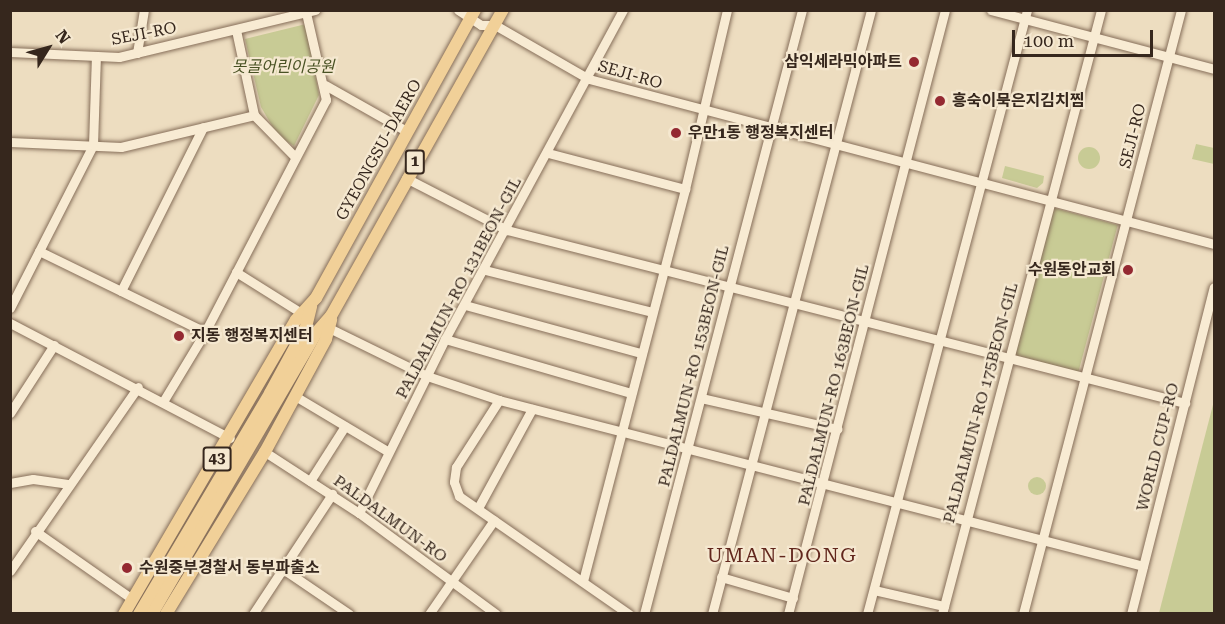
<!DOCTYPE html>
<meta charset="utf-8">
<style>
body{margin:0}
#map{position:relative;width:1225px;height:624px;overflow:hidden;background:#edddc0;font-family:"Roboto Serif","Noto Sans KR",serif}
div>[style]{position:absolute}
.green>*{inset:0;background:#c8cb95;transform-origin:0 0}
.round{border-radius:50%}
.roads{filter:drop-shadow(0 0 2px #866e59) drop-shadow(0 0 2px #866e59)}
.minor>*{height:9px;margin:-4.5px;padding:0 4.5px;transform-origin:4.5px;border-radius:4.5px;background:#f8ebd3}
.major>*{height:12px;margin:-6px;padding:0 6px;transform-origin:6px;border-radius:6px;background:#f1d098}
.dots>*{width:16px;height:16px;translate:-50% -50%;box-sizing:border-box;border:3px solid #f5e8d0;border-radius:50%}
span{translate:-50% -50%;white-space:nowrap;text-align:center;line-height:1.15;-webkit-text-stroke:4.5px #f5e8d0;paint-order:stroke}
.shield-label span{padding:2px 4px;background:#f5e8d0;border:2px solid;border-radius:4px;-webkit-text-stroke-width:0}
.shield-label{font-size:15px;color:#36271d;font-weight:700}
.street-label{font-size:16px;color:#36271d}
.poi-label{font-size:16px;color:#36271d;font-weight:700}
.right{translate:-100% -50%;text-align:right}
.left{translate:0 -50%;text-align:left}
.park-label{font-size:16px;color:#495224;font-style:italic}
.quarter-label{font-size:20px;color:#62271d;letter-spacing:1.5px}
.frame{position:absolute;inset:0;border:12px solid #36271d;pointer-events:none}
.north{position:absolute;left:18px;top:18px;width:60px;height:60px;-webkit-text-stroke:4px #f5e8d0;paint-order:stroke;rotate:53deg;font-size:16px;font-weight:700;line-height:24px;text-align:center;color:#36271d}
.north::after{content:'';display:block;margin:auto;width:21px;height:27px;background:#36271d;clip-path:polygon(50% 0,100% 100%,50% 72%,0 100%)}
.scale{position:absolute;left:1012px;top:30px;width:141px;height:27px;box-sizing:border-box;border:3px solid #36271d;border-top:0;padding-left:8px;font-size:18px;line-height:21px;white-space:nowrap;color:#36271d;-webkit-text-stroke:4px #f5e8d0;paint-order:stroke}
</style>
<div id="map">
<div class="green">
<div style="clip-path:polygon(306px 24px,319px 95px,294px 146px,278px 136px,261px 107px,245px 39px)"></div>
<div style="clip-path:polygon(1196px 144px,1214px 148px,1214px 164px,1192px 159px)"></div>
<div class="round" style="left:1078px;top:147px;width:22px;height:22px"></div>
<div style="clip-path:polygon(1005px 166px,1044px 176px,1043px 183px,1037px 188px,1002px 178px)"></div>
<div style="left:1054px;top:208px;width:66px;height:152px;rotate:15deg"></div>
<div style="clip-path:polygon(1214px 401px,1214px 613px,1159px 613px)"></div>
<div class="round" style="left:1028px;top:477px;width:18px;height:18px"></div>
</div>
<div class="roads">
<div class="minor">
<div style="left:458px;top:10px;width:27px;rotate:33deg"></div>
<div style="left:481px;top:25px;width:14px"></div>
<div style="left:495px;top:25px;width:108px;rotate:29.9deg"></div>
<div style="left:589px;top:79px;width:646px;rotate:14.79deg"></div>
<div style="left:991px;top:10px;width:231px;rotate:14.8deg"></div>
<div style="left:236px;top:30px;width:87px;rotate:78deg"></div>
<div style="left:254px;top:115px;width:59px;rotate:45.7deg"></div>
<div style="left:10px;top:52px;width:109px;rotate:2.6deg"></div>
<div style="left:119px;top:57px;width:202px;rotate:-13.5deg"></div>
<div style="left:137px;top:53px;width:44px;rotate:-80.8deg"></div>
<div style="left:325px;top:85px;width:95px;rotate:29.5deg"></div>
<div style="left:10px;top:142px;width:111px;rotate:2.6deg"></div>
<div style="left:121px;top:147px;width:137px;rotate:-13.5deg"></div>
<div style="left:548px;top:153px;width:142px;rotate:14.7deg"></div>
<div style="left:406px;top:178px;width:114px;rotate:27.2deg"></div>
<div style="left:507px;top:230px;width:700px;rotate:14.31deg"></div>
<div style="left:39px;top:251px;width:185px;rotate:26deg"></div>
<div style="left:485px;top:270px;width:172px;rotate:14.1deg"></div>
<div style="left:236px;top:272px;width:79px;rotate:32.1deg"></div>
<div style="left:121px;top:291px;width:183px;rotate:-63.4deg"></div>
<div style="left:465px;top:305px;width:182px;rotate:15.3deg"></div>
<div style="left:10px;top:308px;width:183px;rotate:-63deg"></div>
<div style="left:93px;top:145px;width:89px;rotate:-88.1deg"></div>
<div style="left:10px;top:323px;width:248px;rotate:27.6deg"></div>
<div style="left:329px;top:328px;width:109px;rotate:26.1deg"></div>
<div style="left:427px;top:376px;width:76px;rotate:18.4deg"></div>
<div style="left:499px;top:400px;width:665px;rotate:14.45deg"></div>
<div style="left:445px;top:339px;width:194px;rotate:16.2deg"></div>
<div style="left:295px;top:396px;width:109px;rotate:30.8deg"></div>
<div style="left:701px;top:398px;width:140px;rotate:12.8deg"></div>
<div style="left:164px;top:400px;width:79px;rotate:-58.9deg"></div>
<div style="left:205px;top:332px;width:262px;rotate:-62.5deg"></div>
<div style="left:326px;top:100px;width:89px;rotate:-102.9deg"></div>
<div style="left:499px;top:400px;width:80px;rotate:122.7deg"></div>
<div style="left:456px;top:467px;width:15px;rotate:98deg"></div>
<div style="left:454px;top:482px;width:15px;rotate:70deg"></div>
<div style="left:459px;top:496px;width:207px;rotate:34.8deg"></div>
<div style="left:10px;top:413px;width:81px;rotate:-57.1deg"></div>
<div style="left:265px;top:452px;width:112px;rotate:33deg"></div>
<div style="left:359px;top:513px;width:170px;rotate:36.4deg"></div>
<div style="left:310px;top:481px;width:65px;rotate:-57.5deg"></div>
<div style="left:10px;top:483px;width:23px;rotate:-10deg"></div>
<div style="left:33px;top:479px;width:35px;rotate:8deg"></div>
<div style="left:478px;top:508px;width:113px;rotate:-61.4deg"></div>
<div style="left:359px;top:513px;width:194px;rotate:-63.7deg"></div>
<div style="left:445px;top:339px;width:374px;rotate:-61.6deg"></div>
<div style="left:35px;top:531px;width:118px;rotate:35deg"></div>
<div style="left:283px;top:569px;width:80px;rotate:34.3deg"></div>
<div style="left:10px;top:571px;width:224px;rotate:-55.2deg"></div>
<div style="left:721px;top:577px;width:75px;rotate:16.3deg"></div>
<div style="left:583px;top:581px;width:405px;rotate:-75.4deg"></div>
<div style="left:685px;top:189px;width:184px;rotate:-76.8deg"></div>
<div style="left:874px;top:590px;width:72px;rotate:12.9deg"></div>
<div style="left:253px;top:614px;width:144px;rotate:-56.6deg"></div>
<div style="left:429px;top:614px;width:114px;rotate:-55.3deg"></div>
<div style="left:644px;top:614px;width:624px;rotate:-75.34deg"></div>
<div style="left:712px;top:614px;width:625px;rotate:-75.25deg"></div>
<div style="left:788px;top:614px;width:624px;rotate:-75.43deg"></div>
<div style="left:867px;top:614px;width:625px;rotate:-75.16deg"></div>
<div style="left:942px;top:614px;width:625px;rotate:-75.25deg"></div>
<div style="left:1023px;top:614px;width:624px;rotate:-75.34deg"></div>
<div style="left:1131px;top:614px;width:337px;rotate:-75.8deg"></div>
</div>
<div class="major">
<div style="left:124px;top:614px;width:341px;rotate:-59.7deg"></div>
<div style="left:296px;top:320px;width:30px;rotate:-48deg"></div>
<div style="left:316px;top:298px;width:329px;rotate:-61.1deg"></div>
<div style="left:139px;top:614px;width:257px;rotate:-59.3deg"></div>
<div style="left:270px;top:393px;width:75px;rotate:-61.4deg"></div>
<div style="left:306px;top:327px;width:21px;rotate:-76deg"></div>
<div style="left:152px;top:614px;width:325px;rotate:-59.7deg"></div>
<div style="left:316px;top:333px;width:23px;rotate:-49deg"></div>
<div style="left:331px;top:316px;width:351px;rotate:-60.7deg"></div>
<div style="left:166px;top:614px;width:190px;rotate:-58.6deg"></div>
<div style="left:265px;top:452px;width:128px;rotate:-61.6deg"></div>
<div style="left:326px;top:339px;width:20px;rotate:-75deg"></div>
</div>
</div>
<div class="dots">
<div style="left:914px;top:62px;background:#942931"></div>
<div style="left:940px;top:101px;background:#942931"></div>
<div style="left:676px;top:133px;background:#942931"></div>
<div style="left:1128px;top:270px;background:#942931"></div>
<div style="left:179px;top:336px;background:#942931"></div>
<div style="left:127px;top:568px;background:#942931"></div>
</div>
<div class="shield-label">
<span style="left:415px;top:162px">1</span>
<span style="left:217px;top:459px">43</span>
</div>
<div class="street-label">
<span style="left:144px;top:34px;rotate:-11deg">SEJI-RO</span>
<span style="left:630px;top:75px;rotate:16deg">SEJI-RO</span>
<span style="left:1133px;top:136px;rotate:-76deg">SEJI-RO</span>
<span style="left:379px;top:150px;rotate:-61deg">GYEONGSU-DAERO</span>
<span style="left:459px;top:288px;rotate:-62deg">PALDALMUN-RO 131BEON-GIL</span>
<span style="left:694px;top:366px;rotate:-76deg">PALDALMUN-RO 153BEON-GIL</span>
<span style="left:834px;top:385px;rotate:-76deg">PALDALMUN-RO 163BEON-GIL</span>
<span style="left:981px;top:403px;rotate:-75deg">PALDALMUN-RO 175BEON-GIL</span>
<span style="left:1158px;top:447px;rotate:-76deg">WORLD CUP-RO</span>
<span style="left:390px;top:519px;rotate:36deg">PALDALMUN-RO</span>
</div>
<div class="poi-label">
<span class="right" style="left:902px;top:62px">삼익세라믹아파트</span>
<span class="left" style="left:952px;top:101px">흥숙이묵은지김치찜</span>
<span class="left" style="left:688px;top:133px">우만1동 행정복지센터</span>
<span class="right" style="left:1116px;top:270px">수원동안교회</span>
<span class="left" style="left:191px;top:336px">지동 행정복지센터</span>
<span class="left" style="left:139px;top:568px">수원중부경찰서 동부파출소</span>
</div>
<div class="park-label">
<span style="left:283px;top:67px">못골어린이공원</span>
</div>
<div class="quarter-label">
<span style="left:782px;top:555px">UMAN-DONG</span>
</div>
<div class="frame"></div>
<div class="north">N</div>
<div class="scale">100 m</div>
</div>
